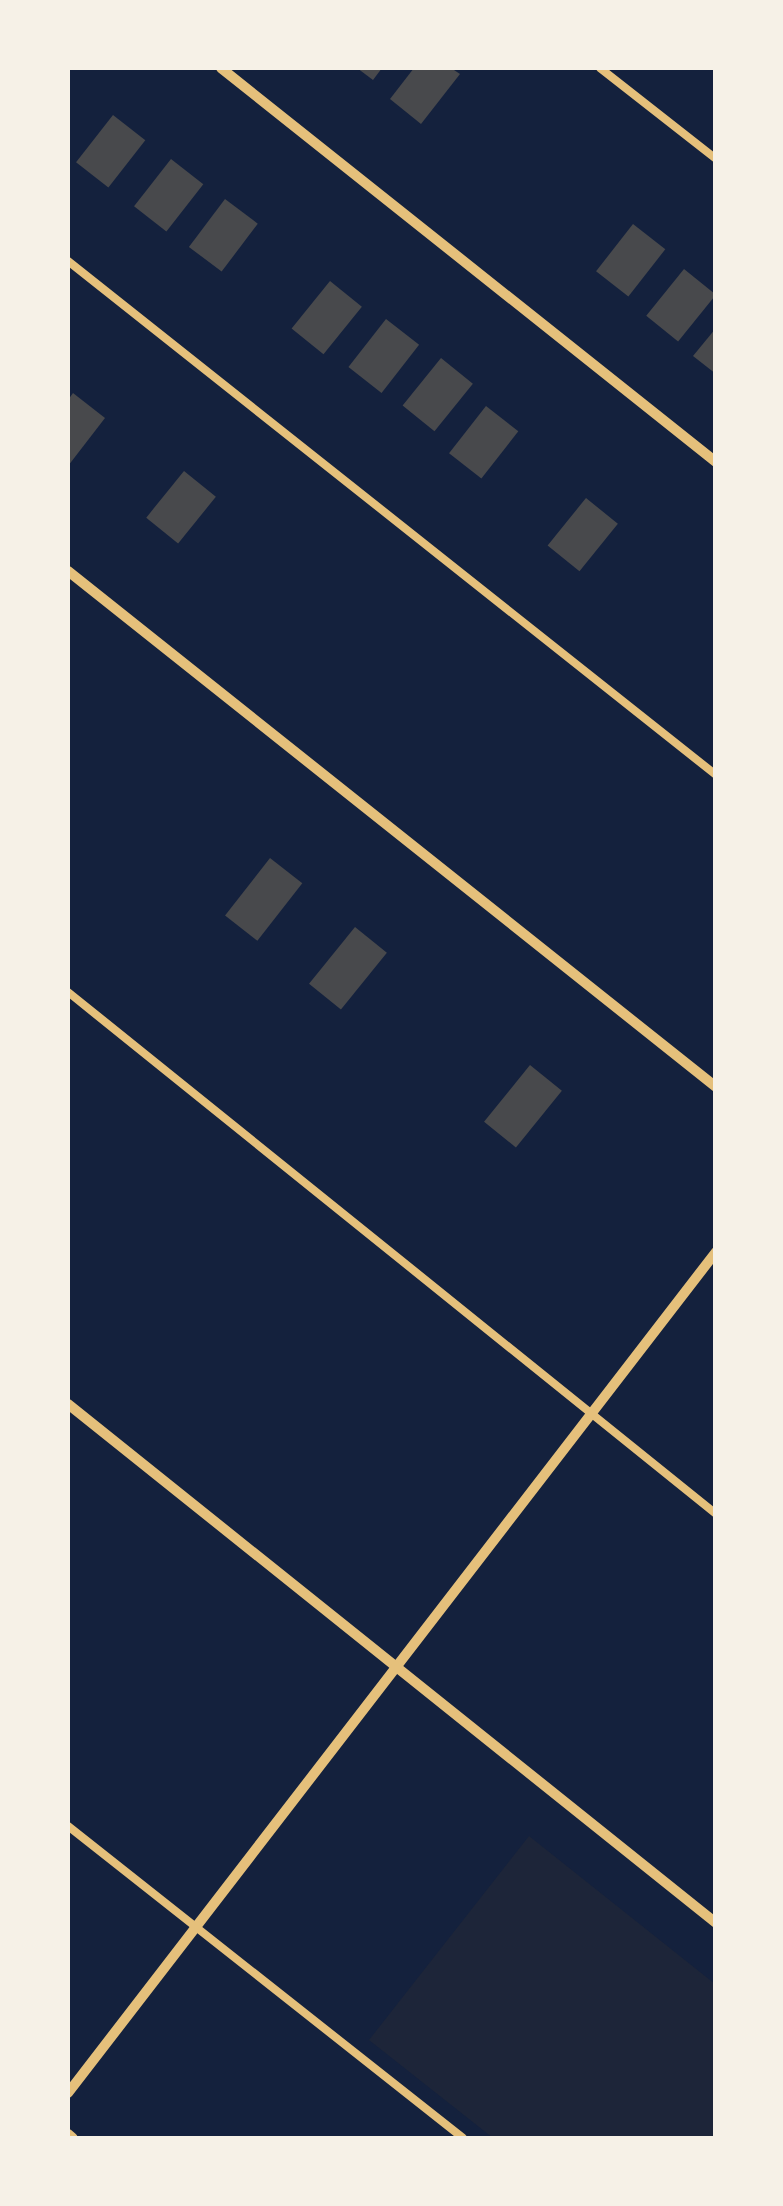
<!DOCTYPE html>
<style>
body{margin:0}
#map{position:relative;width:783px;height:2206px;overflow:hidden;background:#14213d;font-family:"Golos Text",sans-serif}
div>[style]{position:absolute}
.green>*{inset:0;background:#1d2539}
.building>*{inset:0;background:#48494c;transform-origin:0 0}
.service>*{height:8px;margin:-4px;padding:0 4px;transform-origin:4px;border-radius:4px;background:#e5c07b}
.minor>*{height:10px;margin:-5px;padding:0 5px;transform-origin:5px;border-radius:5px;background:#e5c07b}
span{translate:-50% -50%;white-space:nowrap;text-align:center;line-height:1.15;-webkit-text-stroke:8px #f6f1e7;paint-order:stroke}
.frame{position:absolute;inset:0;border:70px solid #f6f1e7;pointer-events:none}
</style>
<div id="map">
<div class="green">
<div style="clip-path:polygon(529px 1836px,715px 1984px,715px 2138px,493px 2138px,369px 2040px)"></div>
</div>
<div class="building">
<div style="clip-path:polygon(357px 68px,382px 68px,373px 80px)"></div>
<div style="clip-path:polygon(414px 68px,451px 68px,460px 74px,421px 124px,390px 99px)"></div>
<div style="left:113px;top:115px;width:41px;height:60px;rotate:38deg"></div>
<div style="left:171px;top:159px;width:41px;height:60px;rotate:38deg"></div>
<div style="left:225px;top:199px;width:41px;height:60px;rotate:37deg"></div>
<div style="left:633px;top:224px;width:41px;height:60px;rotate:38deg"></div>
<div style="left:684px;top:269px;width:41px;height:60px;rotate:39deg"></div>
<div style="left:330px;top:281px;width:41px;height:61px;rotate:39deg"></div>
<div style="left:386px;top:319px;width:42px;height:61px;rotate:38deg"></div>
<div style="clip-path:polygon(716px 328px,716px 374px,693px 356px)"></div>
<div style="left:441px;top:358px;width:41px;height:61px;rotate:39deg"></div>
<div style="clip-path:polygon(73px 393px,105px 418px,68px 466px,68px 400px)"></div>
<div style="left:486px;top:406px;width:41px;height:60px;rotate:38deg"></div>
<div style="left:184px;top:471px;width:41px;height:60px;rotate:39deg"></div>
<div style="left:586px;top:498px;width:41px;height:61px;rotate:39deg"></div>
<div style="left:270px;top:858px;width:41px;height:73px;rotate:38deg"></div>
<div style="left:355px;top:927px;width:41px;height:73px;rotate:39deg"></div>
<div style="left:530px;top:1065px;width:41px;height:73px;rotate:39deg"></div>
</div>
<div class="service">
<div style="left:600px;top:68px;width:147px;rotate:38.1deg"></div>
<div style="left:68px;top:261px;width:827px;rotate:38.42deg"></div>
<div style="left:68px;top:992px;width:832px;rotate:38.85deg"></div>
<div style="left:68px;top:1826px;width:503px;rotate:38.3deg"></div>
</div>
<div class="minor">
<div style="left:221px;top:68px;width:633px;rotate:38.52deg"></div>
<div style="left:68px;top:571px;width:828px;rotate:38.53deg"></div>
<div style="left:68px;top:1404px;width:830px;rotate:38.69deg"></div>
<div style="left:68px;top:2093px;width:1062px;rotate:-52.39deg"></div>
<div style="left:68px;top:2134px;width:6px;rotate:39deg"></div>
</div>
<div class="frame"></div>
</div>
